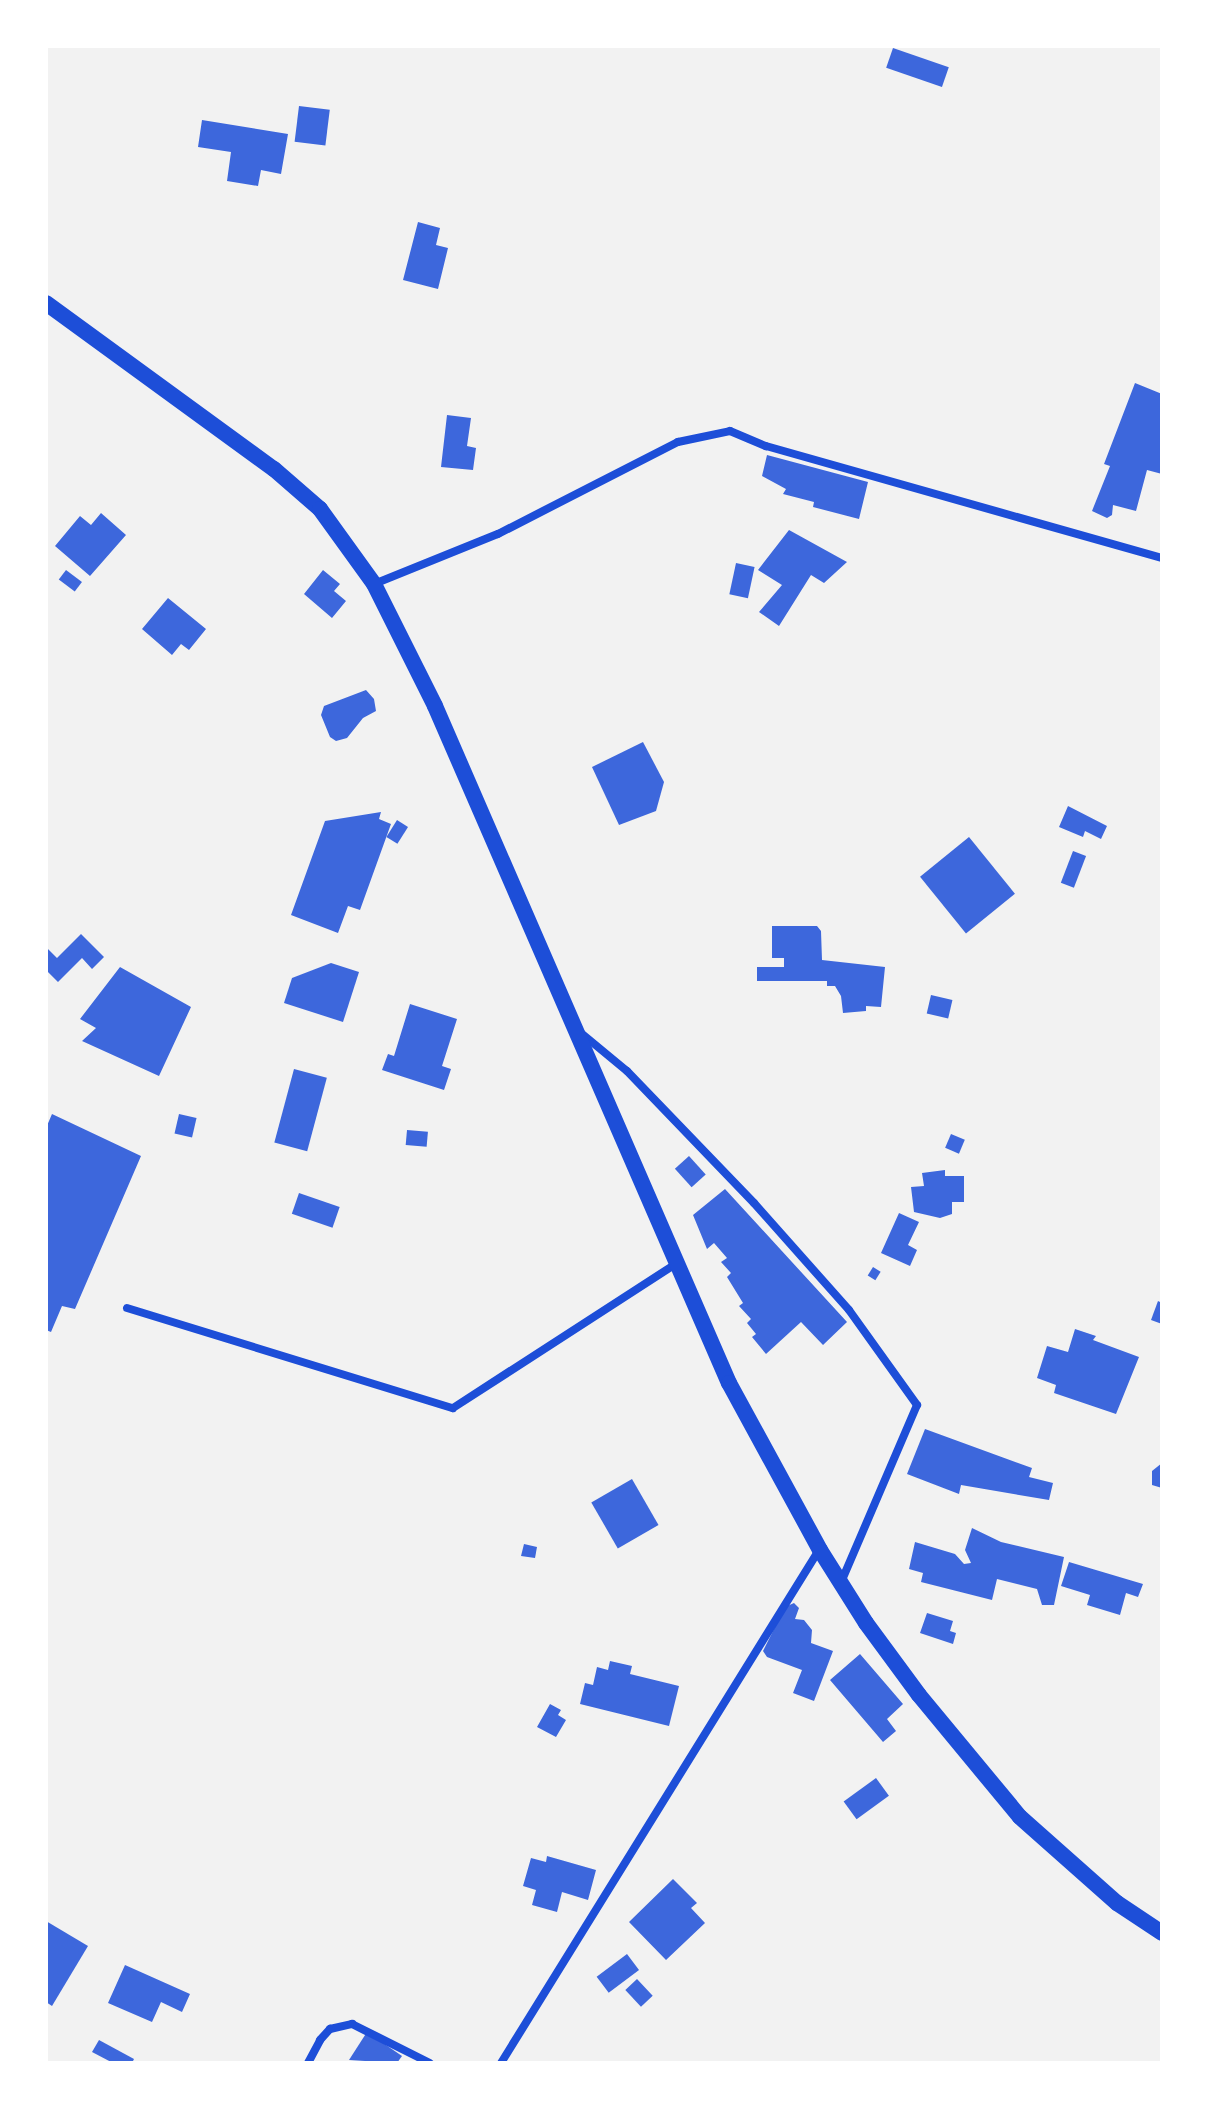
<!DOCTYPE html>
<style>
body{margin:0}
#map{position:relative;width:1208px;height:2109px;overflow:hidden;background:#f2f2f2;font-family:"Sofia Sans Condensed",sans-serif}
div>[style]{position:absolute}
.building>*{inset:0;background:#3d67dc;transform-origin:0 0}
.minor>*{height:8px;margin:-4px;padding:0 4px;transform-origin:4px;border-radius:4px;background:#1d4ed8}
.secondary>*{height:16px;margin:-8px;padding:0 8px;transform-origin:8px;border-radius:8px;background:#1d4ed8}
span{translate:-50% -50%;white-space:nowrap;text-align:center;line-height:1.15;-webkit-text-stroke:7px #fff;paint-order:stroke}
.frame{position:absolute;inset:0;border:48px solid #fff;pointer-events:none}
</style>
<div id="map">
<div class="building">
<div style="left:893px;top:48px;width:59px;height:21px;rotate:19deg"></div>
<div style="left:299px;top:106px;width:31px;height:36px;rotate:7deg"></div>
<div style="clip-path:polygon(202px 120px,288px 134px,281px 174px,261px 170px,258px 186px,227px 181px,231px 152px,198px 147px)"></div>
<div style="clip-path:polygon(418px 222px,440px 228px,436px 245px,448px 248px,438px 289px,403px 280px)"></div>
<div style="clip-path:polygon(1135px 383px,1162px 394px,1162px 474px,1147px 470px,1136px 511px,1113px 505px,1112px 515px,1107px 518px,1092px 511px,1110px 466px,1104px 464px)"></div>
<div style="clip-path:polygon(447px 415px,471px 418px,467px 446px,476px 448px,473px 470px,441px 467px)"></div>
<div style="clip-path:polygon(767px 455px,868px 482px,859px 519px,813px 507px,814px 502px,783px 494px,786px 489px,762px 476px)"></div>
<div style="clip-path:polygon(101px 513px,126px 535px,90px 576px,55px 546px,80px 516px,91px 525px)"></div>
<div style="clip-path:polygon(789px 530px,847px 562px,824px 583px,811px 575px,779px 626px,759px 612px,782px 585px,758px 570px)"></div>
<div style="left:736px;top:563px;width:19px;height:32px;rotate:12deg"></div>
<div style="left:66px;top:570px;width:20px;height:12px;rotate:37deg"></div>
<div style="clip-path:polygon(323px 570px,340px 584px,334px 591px,346px 601px,332px 618px,304px 594px)"></div>
<div style="clip-path:polygon(168px 598px,206px 629px,189px 650px,181px 644px,172px 655px,142px 629px)"></div>
<div style="clip-path:polygon(366px 690px,374px 699px,376px 711px,363px 718px,347px 738px,336px 741px,330px 737px,321px 715px,324px 706px)"></div>
<div style="clip-path:polygon(643px 742px,664px 782px,656px 811px,619px 825px,592px 767px)"></div>
<div style="clip-path:polygon(1068px 806px,1107px 826px,1101px 839px,1085px 831px,1083px 837px,1059px 827px)"></div>
<div style="clip-path:polygon(381px 812px,379px 819px,391px 824px,360px 910px,348px 906px,338px 933px,291px 915px,325px 821px)"></div>
<div style="left:397px;top:820px;width:13px;height:20px;rotate:32deg"></div>
<div style="left:969px;top:837px;width:73px;height:63px;rotate:51deg"></div>
<div style="left:1073px;top:851px;width:14px;height:34px;rotate:21deg"></div>
<div style="clip-path:polygon(772px 926px,817px 926px,821px 931px,822px 960px,885px 967px,881px 1007px,866px 1006px,866px 1011px,843px 1013px,841px 996px,835px 986px,827px 986px,827px 981px,757px 981px,757px 967px,784px 967px,784px 958px,772px 958px)"></div>
<div style="clip-path:polygon(81px 934px,104px 957px,92px 969px,82px 958px,58px 982px,46px 970px,46px 947px,57px 958px)"></div>
<div style="clip-path:polygon(331px 963px,359px 972px,343px 1022px,284px 1003px,292px 978px)"></div>
<div style="clip-path:polygon(120px 967px,191px 1007px,159px 1076px,82px 1041px,96px 1028px,80px 1019px)"></div>
<div style="left:931px;top:995px;width:22px;height:19px;rotate:13deg"></div>
<div style="clip-path:polygon(410px 1004px,457px 1019px,442px 1066px,451px 1069px,444px 1090px,382px 1070px,388px 1054px,394px 1056px)"></div>
<div style="left:294px;top:1069px;width:34px;height:76px;rotate:15deg"></div>
<div style="clip-path:polygon(52px 1114px,141px 1156px,75px 1309px,62px 1306px,51px 1332px,46px 1330px,46px 1128px)"></div>
<div style="left:179px;top:1114px;width:18px;height:20px;rotate:13deg"></div>
<div style="left:407px;top:1130px;width:21px;height:15px;rotate:5deg"></div>
<div style="left:951px;top:1134px;width:15px;height:15px;rotate:23deg"></div>
<div style="left:689px;top:1156px;width:25px;height:19px;rotate:48deg"></div>
<div style="clip-path:polygon(945px 1170px,945px 1176px,964px 1176px,964px 1202px,952px 1202px,952px 1214px,940px 1218px,914px 1212px,911px 1187px,924px 1186px,922px 1173px)"></div>
<div style="clip-path:polygon(725px 1189px,847px 1322px,823px 1345px,801px 1322px,766px 1354px,752px 1337px,756px 1334px,747px 1323px,751px 1319px,739px 1306px,743px 1303px,727px 1277px,731px 1273px,721px 1262px,727px 1258px,714px 1243px,707px 1249px,693px 1215px)"></div>
<div style="left:299px;top:1193px;width:43px;height:22px;rotate:19deg"></div>
<div style="clip-path:polygon(899px 1213px,919px 1222px,908px 1245px,917px 1250px,910px 1266px,881px 1253px)"></div>
<div style="left:873px;top:1267px;width:9px;height:10px;rotate:32deg"></div>
<div style="clip-path:polygon(1158px 1301px,1162px 1303px,1162px 1324px,1151px 1320px)"></div>
<div style="clip-path:polygon(1075px 1329px,1096px 1336px,1093px 1340px,1139px 1357px,1116px 1414px,1054px 1393px,1056px 1385px,1037px 1378px,1047px 1346px,1068px 1352px)"></div>
<div style="clip-path:polygon(925px 1429px,1032px 1468px,1029px 1477px,1053px 1483px,1049px 1500px,961px 1485px,959px 1494px,907px 1474px)"></div>
<div style="clip-path:polygon(1162px 1463px,1162px 1488px,1152px 1485px,1152px 1471px)"></div>
<div style="left:632px;top:1479px;width:53px;height:47px;rotate:60deg"></div>
<div style="clip-path:polygon(972px 1528px,1001px 1542px,1064px 1557px,1054px 1605px,1042px 1605px,1037px 1589px,997px 1579px,992px 1600px,921px 1582px,923px 1573px,909px 1569px,915px 1542px,955px 1554px,964px 1564px,971px 1563px,965px 1550px)"></div>
<div style="clip-path:polygon(524px 1544px,537px 1547px,535px 1558px,521px 1556px)"></div>
<div style="clip-path:polygon(1069px 1562px,1143px 1584px,1138px 1597px,1126px 1593px,1120px 1615px,1087px 1605px,1090px 1595px,1061px 1586px)"></div>
<div style="clip-path:polygon(794px 1603px,799px 1608px,795px 1619px,804px 1620px,812px 1630px,811px 1643px,833px 1651px,814px 1701px,793px 1693px,802px 1670px,767px 1657px,763px 1651px,785px 1607px)"></div>
<div style="clip-path:polygon(927px 1613px,953px 1621px,950px 1631px,956px 1633px,953px 1644px,920px 1633px)"></div>
<div style="clip-path:polygon(860px 1654px,903px 1704px,887px 1719px,896px 1731px,883px 1742px,830px 1680px)"></div>
<div style="clip-path:polygon(610px 1661px,632px 1666px,630px 1674px,679px 1686px,669px 1726px,580px 1704px,585px 1683px,593px 1685px,597px 1667px,608px 1670px)"></div>
<div style="clip-path:polygon(550px 1704px,561px 1710px,558px 1715px,566px 1720px,556px 1737px,537px 1727px)"></div>
<div style="left:876px;top:1778px;width:22px;height:40px;rotate:54deg"></div>
<div style="clip-path:polygon(547px 1856px,596px 1870px,588px 1900px,562px 1892px,557px 1912px,532px 1905px,536px 1890px,523px 1886px,531px 1858px,546px 1862px)"></div>
<div style="clip-path:polygon(673px 1879px,697px 1903px,691px 1908px,705px 1923px,666px 1960px,629px 1922px)"></div>
<div style="clip-path:polygon(46px 1921px,88px 1946px,52px 2006px,46px 2002px)"></div>
<div style="left:627px;top:1954px;width:20px;height:38px;rotate:53deg"></div>
<div style="clip-path:polygon(125px 1965px,190px 1994px,182px 2012px,161px 2002px,152px 2022px,108px 2003px)"></div>
<div style="left:637px;top:1979px;width:23px;height:16px;rotate:47deg"></div>
<div style="clip-path:polygon(367px 2032px,402px 2056px,397px 2063px,349px 2060px)"></div>
<div style="clip-path:polygon(99px 2040px,134px 2059px,132px 2063px,113px 2063px,92px 2052px)"></div>
</div>
<div class="minor">
<div style="left:374px;top:584px;width:134px;rotate:-22deg"></div>
<div style="left:498px;top:534px;width:202px;rotate:-27.1deg"></div>
<div style="left:678px;top:442px;width:53px;rotate:-11.9deg"></div>
<div style="left:730px;top:431px;width:39px;rotate:23deg"></div>
<div style="left:766px;top:446px;width:412px;rotate:15.8deg"></div>
<div style="left:581px;top:1033px;width:60px;rotate:39.6deg"></div>
<div style="left:627px;top:1071px;width:183px;rotate:46.1deg"></div>
<div style="left:754px;top:1203px;width:143px;rotate:48.4deg"></div>
<div style="left:849px;top:1310px;width:117px;rotate:54.4deg"></div>
<div style="left:917px;top:1405px;width:193px;rotate:113.2deg"></div>
<div style="left:127px;top:1308px;width:341px;rotate:17.1deg"></div>
<div style="left:453px;top:1408px;width:265px;rotate:-32.9deg"></div>
<div style="left:308px;top:2063px;width:26px;rotate:-62deg"></div>
<div style="left:320px;top:2040px;width:15px;rotate:-48deg"></div>
<div style="left:330px;top:2029px;width:23px;rotate:-13deg"></div>
<div style="left:352px;top:2024px;width:87px;rotate:26.6deg"></div>
<div style="left:501px;top:2063px;width:604px;rotate:-58.21deg"></div>
</div>
<div class="secondary">
<div style="left:46px;top:303px;width:282px;rotate:36.1deg"></div>
<div style="left:274px;top:469px;width:61px;rotate:41deg"></div>
<div style="left:320px;top:509px;width:92px;rotate:54.2deg"></div>
<div style="left:374px;top:584px;width:136px;rotate:63.4deg"></div>
<div style="left:435px;top:706px;width:738px;rotate:66.53deg"></div>
<div style="left:729px;top:1383px;width:190px;rotate:61.4deg"></div>
<div style="left:820px;top:1550px;width:86px;rotate:57.8deg"></div>
<div style="left:866px;top:1623px;width:89px;rotate:53.6deg"></div>
<div style="left:919px;top:1695px;width:158px;rotate:50.4deg"></div>
<div style="left:1020px;top:1817px;width:130px;rotate:41.6deg"></div>
<div style="left:1117px;top:1903px;width:54px;rotate:33.7deg"></div>
</div>
<div class="frame"></div>
</div>
